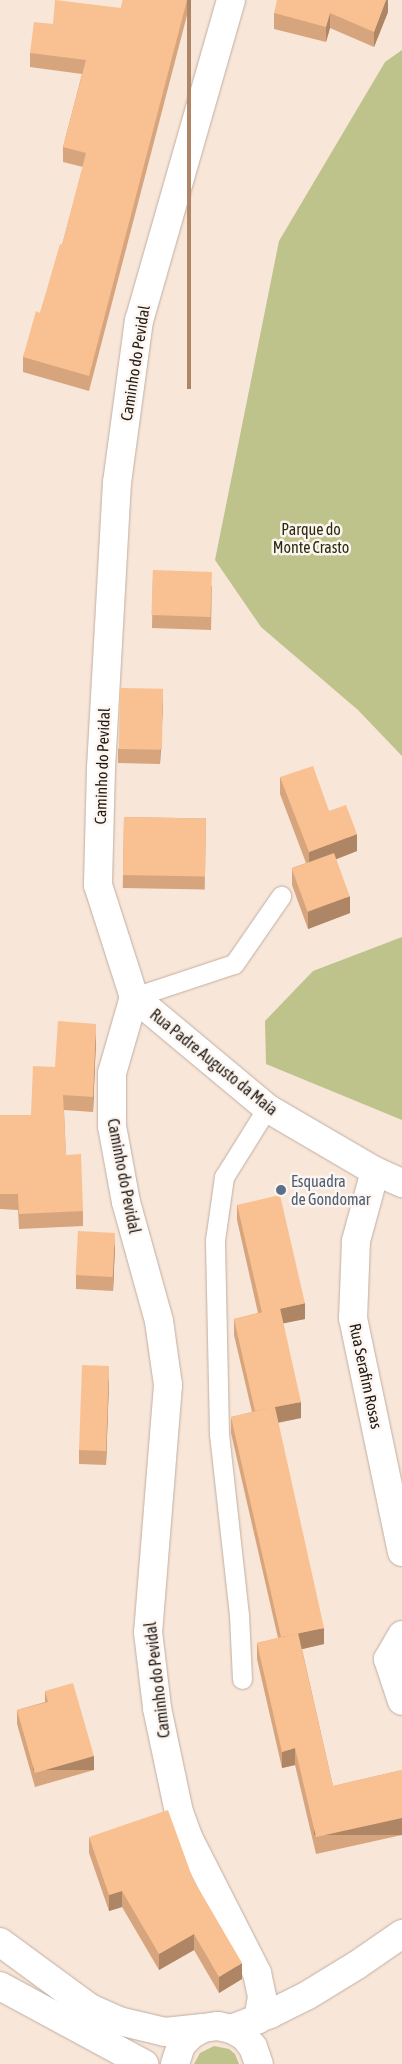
<!DOCTYPE html>
<style>
body{margin:0}
#map{position:relative;width:402px;height:2064px;overflow:hidden;background:#f8e6d8;font-family:"Asap Condensed",sans-serif}
div>[style]{position:absolute}
.green>*{inset:0;background:#bdc38b}
.roads{filter:drop-shadow(0 0 1px #c0aea2) drop-shadow(0 0 1px #c0aea2)}
.lane>*{height:19px;margin:-9.5px;padding:0 9.5px;transform-origin:9.5px;border-radius:9.5px;background:#fff}
.street>*{height:28px;margin:-14px;padding:0 14px;transform-origin:14px;border-radius:14px;background:#fff}
.secondary>*{height:28px;margin:-14px;padding:0 14px;transform-origin:14px;border-radius:14px;background:#fff}
.wall>*{inset:0;background:#d6a57e;transform-origin:0 0}
.shaded-wall>*{inset:0;background:#ae8666;transform-origin:0 0}
.building>*{inset:0;background:#f9c092;transform-origin:0 0}
.dots>*{width:14px;height:14px;translate:-50% -50%;box-sizing:border-box;border:2px solid #fdf5f0;border-radius:50%}
span{translate:-50% -50%;white-space:nowrap;text-align:center;line-height:1.15;-webkit-text-stroke:5px #fdf5f0;paint-order:stroke}
.street-label{font-size:16px;color:#201a15}
.park-label{font-size:16px;color:#2b2d0f}
.service-label{font-size:16px;color:#4e5e75}
.left{translate:0 -50%;text-align:left}
</style>
<div id="map">
<div class="green">
<div style="clip-path:polygon(402px 50px,402px 756px,358px 710px,261px 627px,215px 560px,279px 241px,385px 62px)"></div>
<div style="clip-path:polygon(402px 937px,402px 1120px,266px 1064px,265px 1021px,313px 971px)"></div>
<div style="clip-path:polygon(214px 2046px,229px 2049px,235px 2054px,239px 2064px,194px 2064px,200px 2053px)"></div>
</div>
<div class="roads">
<div class="lane">
<div style="left:134px;top:997px;width:105px;rotate:-18.3deg"></div>
<div style="left:234px;top:964px;width:83px;rotate:-55.3deg"></div>
<div style="left:242px;top:1679px;width:64px;rotate:-92.7deg"></div>
<div style="left:239px;top:1615px;width:183px;rotate:-96.3deg"></div>
<div style="left:219px;top:1433px;width:193px;rotate:-91.2deg"></div>
<div style="left:215px;top:1240px;width:64px;rotate:-81.9deg"></div>
<div style="left:224px;top:1177px;width:81px;rotate:-58.1deg"></div>
</div>
<div class="street">
<div style="left:231px;top:0;width:333px;rotate:106deg"></div>
<div style="left:139px;top:320px;width:163px;rotate:97.7deg"></div>
<div style="left:117px;top:482px;width:286px;rotate:93.2deg"></div>
<div style="left:101px;top:768px;width:117px;rotate:91.5deg"></div>
<div style="left:98px;top:885px;width:118px;rotate:72.2deg"></div>
<div style="left:134px;top:997px;width:79px;rotate:106.1deg"></div>
<div style="left:112px;top:1073px;width:53px;rotate:90deg"></div>
<div style="left:112px;top:1126px;width:77px;rotate:79.6deg"></div>
<div style="left:126px;top:1202px;width:123px;rotate:74.5deg"></div>
<div style="left:159px;top:1321px;width:65px;rotate:82deg"></div>
<div style="left:168px;top:1385px;width:248px;rotate:94.6deg"></div>
<div style="left:148px;top:1632px;width:77px;rotate:83.2deg"></div>
<div style="left:157px;top:1708px;width:106px;rotate:78.1deg"></div>
<div style="left:179px;top:1812px;width:27px;rotate:70deg"></div>
<div style="left:188px;top:1837px;width:153px;rotate:63.1deg"></div>
<div style="left:257px;top:1973px;width:25px;rotate:78deg"></div>
<div style="left:262px;top:1997px;width:23px;rotate:100deg"></div>
<div style="left:134px;top:997px;width:173px;rotate:39.8deg"></div>
<div style="left:267px;top:1108px;width:125px;rotate:30.3deg"></div>
<div style="left:375px;top:1171px;width:30px;rotate:24deg"></div>
<div style="left:375px;top:1171px;width:73px;rotate:105.2deg"></div>
<div style="left:356px;top:1241px;width:77px;rotate:92.2deg"></div>
<div style="left:353px;top:1318px;width:239px;rotate:78.2deg"></div>
<div style="left:402px;top:1635px;width:28px;rotate:120deg"></div>
<div style="left:388px;top:1659px;width:44px;rotate:71.6deg"></div>
</div>
<div class="secondary">
<div style="left:0;top:1942px;width:112px;rotate:36.3deg"></div>
<div style="left:90px;top:2008px;width:32px;rotate:24deg"></div>
<div style="left:119px;top:2021px;width:47px;rotate:13.4deg"></div>
<div style="left:165px;top:2032px;width:38px;rotate:-6deg"></div>
<div style="left:0;top:1986px;width:164px;rotate:28.4deg"></div>
<div style="left:231px;top:2029px;width:42px;rotate:-21deg"></div>
<div style="left:270px;top:2014px;width:42px;rotate:-26.6deg"></div>
<div style="left:308px;top:1995px;width:57px;rotate:-31.5deg"></div>
<div style="left:357px;top:1965px;width:55px;rotate:-34.6deg"></div>
<div style="left:175px;top:2064px;width:20px;rotate:-72deg"></div>
<div style="left:181px;top:2045px;width:14px;rotate:-45deg"></div>
<div style="left:191px;top:2035px;width:14px;rotate:-30deg"></div>
<div style="left:203px;top:2028px;width:15px;rotate:-8deg"></div>
<div style="left:218px;top:2026px;width:13px;rotate:13deg"></div>
<div style="left:231px;top:2029px;width:15px;rotate:28deg"></div>
<div style="left:244px;top:2036px;width:14px;rotate:51deg"></div>
<div style="left:253px;top:2047px;width:18px;rotate:71deg"></div>
</div>
</div>
<div class="wall">
<div style="clip-path:polygon(123px 0,191px 0,89px 391px,23px 372px,23px 357px,40px 313px,62px 245px,83px 167px,63px 162px,63px 147px,82px 74px,30px 67px,30px 53px,53px 24px,121px 8px)"></div>
<div style="clip-path:polygon(388px 0,388px 12px,374px 47px,330px 28px,326px 42px,274px 29px,274px 13px)"></div>
<div style="clip-path:polygon(153px 570px,212px 586px,211px 630px,152px 628px)"></div>
<div style="clip-path:polygon(163px 703px,160px 764px,118px 763px,118px 749px)"></div>
<div style="clip-path:polygon(280px 777px,329px 811px,357px 851px,336px 859px,350px 913px,308px 929px,292px 885px,292px 868px,306px 863px,280px 794px)"></div>
<div style="left:124px;top:817px;width:82px;height:71px;rotate:1deg"></div>
<div style="clip-path:polygon(96px 1039px,93px 1112px,64px 1110px,66px 1155px,83px 1211px,83px 1226px,19px 1229px,18px 1210px,0 1209px,0 1115px,31px 1115px,55px 1067px)"></div>
<div style="clip-path:polygon(237px 1204px,305px 1319px,283px 1323px,301px 1418px,278px 1423px,324px 1644px,302px 1649px,333px 1786px,402px 1770px,402px 1835px,316px 1854px,295px 1765px,282px 1768px,257px 1659px,257px 1643px,278px 1638px,231px 1433px,231px 1417px,252px 1412px,234px 1335px,234px 1319px,258px 1313px,237px 1220px)"></div>
<div style="clip-path:polygon(115px 1246px,113px 1291px,76px 1289px,76px 1275px)"></div>
<div style="clip-path:polygon(109px 1380px,106px 1465px,79px 1464px,79px 1450px)"></div>
<div style="clip-path:polygon(45px 1691px,94px 1770px,35px 1787px,17px 1724px,17px 1710px,45px 1702px)"></div>
<div style="clip-path:polygon(89px 1837px,193px 1879px,242px 1979px,219px 1993px,194px 1950px,159px 1970px,122px 1907px,109px 1911px,89px 1853px)"></div>
</div>
<div class="shaded-wall">
<div style="left:187px;top:0;width:4px;height:389px"></div>
<div style="clip-path:polygon(386px 0,388px 0,388px 12px,374px 47px,374px 32px)"></div>
<div style="clip-path:polygon(330px 13px,330px 28px,326px 42px,326px 27px)"></div>
<div style="clip-path:polygon(163px 689px,163px 703px,160px 764px,160px 750px)"></div>
<div style="clip-path:polygon(357px 834px,357px 851px,309px 870px,309px 852px)"></div>
<div style="clip-path:polygon(350px 896px,350px 913px,308px 929px,308px 912px)"></div>
<div style="clip-path:polygon(96px 1024px,96px 1039px,93px 1112px,93px 1097px)"></div>
<div style="clip-path:polygon(115px 1233px,115px 1246px,113px 1291px,113px 1277px)"></div>
<div style="clip-path:polygon(305px 1303px,305px 1319px,261px 1328px,261px 1313px)"></div>
<div style="clip-path:polygon(109px 1366px,109px 1380px,106px 1465px,106px 1451px)"></div>
<div style="clip-path:polygon(301px 1402px,301px 1418px,275px 1423px,275px 1407px)"></div>
<div style="clip-path:polygon(324px 1628px,324px 1644px,281px 1654px,281px 1637px)"></div>
<div style="clip-path:polygon(295px 1748px,295px 1765px,282px 1768px,282px 1752px)"></div>
<div style="left:94px;top:1756px;width:14px;height:61px;rotate:90deg"></div>
<div style="left:402px;top:1818px;width:17px;height:88px;rotate:90deg"></div>
<div style="clip-path:polygon(122px 1891px,122px 1907px,109px 1911px,109px 1895px)"></div>
<div style="clip-path:polygon(194px 1934px,194px 1950px,159px 1970px,159px 1954px)"></div>
<div style="clip-path:polygon(242px 1963px,242px 1979px,219px 1993px,219px 1977px)"></div>
</div>
<div class="building">
<div style="clip-path:polygon(55px 0,121px 8px,123px 0,187px 0,89px 376px,23px 357px,36px 311px,40px 313px,60px 244px,62px 245px,86px 153px,63px 147px,86px 60px,30px 53px,34px 22px,53px 24px)"></div>
<div style="clip-path:polygon(277px 0,386px 0,374px 32px,330px 13px,326px 27px,274px 13px)"></div>
<div style="left:153px;top:570px;width:59px;height:45px;rotate:2deg"></div>
<div style="left:120px;top:688px;width:43px;height:61px;rotate:1deg"></div>
<div style="clip-path:polygon(313px 766px,329px 811px,346px 805px,357px 834px,309px 852px,280px 777px)"></div>
<div style="left:124px;top:817px;width:82px;height:58px;rotate:1deg"></div>
<div style="left:334px;top:853px;width:46px;height:45px;rotate:70deg"></div>
<div style="clip-path:polygon(58px 1021px,96px 1024px,93px 1097px,63px 1095px,66px 1155px,81px 1154px,83px 1211px,19px 1214px,18px 1194px,0 1194px,0 1115px,31px 1115px,33px 1066px,55px 1067px)"></div>
<div style="left:280px;top:1195px;width:111px;height:44px;rotate:77deg"></div>
<div style="left:78px;top:1231px;width:37px;height:44px;rotate:3deg"></div>
<div style="clip-path:polygon(280px 1308px,301px 1402px,275px 1407px,324px 1628px,281px 1637px,231px 1417px,273px 1407px,255px 1411px,234px 1319px)"></div>
<div style="left:82px;top:1365px;width:27px;height:85px;rotate:2deg"></div>
<div style="clip-path:polygon(298px 1633px,333px 1786px,402px 1770px,402px 1818px,316px 1837px,295px 1748px,282px 1752px,257px 1643px)"></div>
<div style="clip-path:polygon(73px 1683px,94px 1756px,35px 1773px,17px 1710px,48px 1702px,45px 1691px)"></div>
<div style="clip-path:polygon(168px 1810px,193px 1879px,242px 1963px,219px 1977px,194px 1934px,159px 1954px,122px 1891px,109px 1895px,89px 1837px)"></div>
</div>
<div class="dots">
<div style="left:281px;top:1190px;background:#5c6f8a"></div>
</div>
<div class="street-label">
<span style="left:135px;top:363px;rotate:-81deg">Caminho do Pevidal</span>
<span style="left:102px;top:766px;rotate:-88deg">Caminho do Pevidal</span>
<span style="left:214px;top:1062px;rotate:39deg">Rua Padre Augusto da Maia</span>
<span style="left:124px;top:1176px;rotate:79deg">Caminho do Pevidal</span>
<span style="left:366px;top:1376px;rotate:78deg">Rua Serafim Rosas</span>
<span style="left:157px;top:1680px;rotate:-97deg">Caminho do Pevidal</span>
</div>
<div class="park-label">
<span style="left:311px;top:538px">Parque do<br>Monte Crasto</span>
</div>
<div class="service-label">
<span class="left" style="left:291px;top:1190px">Esquadra<br>de Gondomar</span>
</div>
</div>
